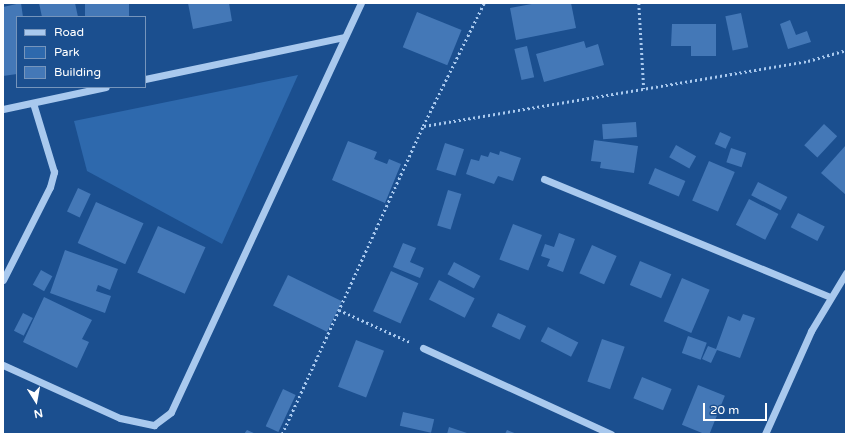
<!DOCTYPE html>
<style>
body{margin:0}
#map{position:relative;width:849px;height:437px;overflow:hidden;background:#1b4f8f;font-family:"Varela Round",sans-serif}
div>[style]{position:absolute}
.green>*{inset:0;background:#2e69ad}
.building>*{inset:0;background:#4478b7;transform-origin:0 0}
.path>*{height:2.5px;margin-top:-1.25px;transform-origin:0;background:repeating-linear-gradient(90deg,#a9c9ee 0 2px,transparent 0 5px)}
.minor>*{height:7px;margin:-3.5px;padding:0 3.5px;transform-origin:3.5px;border-radius:3.5px;background:#a9c9ee}
span{translate:-50% -50%;white-space:nowrap;text-align:center;line-height:1.15;-webkit-text-stroke:3px #1b4f8f;paint-order:stroke}
.frame{position:absolute;inset:0;border:4px solid #fff;pointer-events:none}
.legend{position:absolute;left:16px;top:16px;width:130px;height:72px;box-sizing:border-box;background:#1b4f8f;border:1px solid #7695bc;margin:0;padding:5px 7px;list-style:none;font-size:12px;color:#fff}
.legend li{display:flex;align-items:center;gap:8px;height:20px}
.legend b{width:20px;border:1px solid #7695bc}
.north{position:absolute;left:16px;top:381px;width:40px;height:40px;-webkit-text-stroke:3px #1b4f8f;paint-order:stroke;rotate:169deg;font-size:11px;font-weight:700;line-height:16px;text-align:center;color:#fff}
.north::after{content:'';display:block;margin:auto;width:14px;height:18px;background:#fff;clip-path:polygon(50% 0,100% 100%,50% 72%,0 100%)}
.scale{position:absolute;left:703px;top:403px;width:64px;height:18px;box-sizing:border-box;border:2px solid #fff;border-top:0;padding-left:5px;font-size:12px;line-height:14px;white-space:nowrap;color:#fff;-webkit-text-stroke:3px #1b4f8f;paint-order:stroke}
</style>
<div id="map">
<div class="green">
<div style="clip-path:polygon(298px 75px,222px 244px,87px 171px,74px 121px)"></div>
</div>
<div class="building">
<div style="clip-path:polygon(21px 3px,23px 17px,17px 17px,17px 74px,3px 76px,3px 7px)"></div>
<div style="clip-path:polygon(39px 3px,75px 3px,78px 17px,42px 17px)"></div>
<div style="left:85px;top:3px;width:44px;height:14px"></div>
<div style="clip-path:polygon(188px 3px,229px 3px,232px 21px,193px 29px)"></div>
<div style="clip-path:polygon(537px 3px,571px 3px,576px 28px,516px 40px,510px 8px)"></div>
<div style="left:417px;top:12px;width:48px;height:38px;rotate:22deg"></div>
<div style="left:741px;top:13px;width:35px;height:16px;rotate:78deg"></div>
<div style="clip-path:polygon(790px 20px,796px 35px,807px 31px,811px 42px,788px 49px,780px 24px)"></div>
<div style="clip-path:polygon(672px 24px,716px 24px,716px 56px,691px 56px,691px 46px,671px 46px)"></div>
<div style="clip-path:polygon(584px 41px,586px 48px,598px 44px,604px 65px,544px 82px,536px 54px)"></div>
<div style="left:527px;top:46px;width:32px;height:13px;rotate:77deg"></div>
<div style="left:636px;top:122px;width:15px;height:34px;rotate:86deg"></div>
<div style="left:824px;top:124px;width:18px;height:29px;rotate:43deg"></div>
<div style="left:720px;top:132px;width:12px;height:13px;rotate:24deg"></div>
<div style="clip-path:polygon(594px 140px,638px 146px,634px 173px,600px 168px,601px 162px,591px 161px)"></div>
<div style="clip-path:polygon(348px 141px,377px 152px,374px 159px,387px 164px,389px 159px,401px 164px,385px 203px,332px 180px)"></div>
<div style="left:445px;top:143px;width:20px;height:28px;rotate:18deg"></div>
<div style="left:676px;top:145px;width:23px;height:14px;rotate:29deg"></div>
<div style="clip-path:polygon(846px 145px,846px 195px,821px 173px)"></div>
<div style="left:731px;top:148px;width:16px;height:15px;rotate:18deg"></div>
<div style="clip-path:polygon(500px 151px,521px 158px,513px 181px,498px 176px,494px 184px,466px 174px,471px 159px,479px 161px,481px 155px,488px 157px,490px 152px,499px 155px)"></div>
<div style="left:709px;top:161px;width:28px;height:43px;rotate:23deg"></div>
<div style="left:655px;top:168px;width:33px;height:17px;rotate:23deg"></div>
<div style="left:758px;top:182px;width:33px;height:15px;rotate:27deg"></div>
<div style="left:78px;top:188px;width:14px;height:26px;rotate:25deg"></div>
<div style="left:448px;top:190px;width:14px;height:37px;rotate:17deg"></div>
<div style="left:749px;top:199px;width:33px;height:29px;rotate:27deg"></div>
<div style="left:96px;top:202px;width:52px;height:45px;rotate:24deg"></div>
<div style="left:798px;top:213px;width:30px;height:16px;rotate:27deg"></div>
<div style="left:513px;top:224px;width:31px;height:38px;rotate:21deg"></div>
<div style="left:158px;top:226px;width:52px;height:51px;rotate:24deg"></div>
<div style="clip-path:polygon(559px 233px,575px 239px,563px 272px,547px 266px,550px 259px,541px 256px,545px 244px,554px 247px)"></div>
<div style="clip-path:polygon(403px 243px,416px 248px,410px 262px,424px 268px,420px 278px,393px 267px)"></div>
<div style="left:592px;top:245px;width:27px;height:31px;rotate:24deg"></div>
<div style="clip-path:polygon(65px 250px,118px 269px,110px 290px,98px 285px,96px 291px,111px 296px,105px 313px,50px 293px)"></div>
<div style="left:640px;top:261px;width:34px;height:26px;rotate:23deg"></div>
<div style="left:454px;top:262px;width:30px;height:14px;rotate:28deg"></div>
<div style="left:41px;top:270px;width:13px;height:17px;rotate:29deg"></div>
<div style="left:391px;top:271px;width:30px;height:44px;rotate:24deg"></div>
<div style="left:288px;top:275px;width:60px;height:34px;rotate:26deg"></div>
<div style="left:682px;top:278px;width:30px;height:47px;rotate:23deg"></div>
<div style="left:439px;top:280px;width:40px;height:22px;rotate:27deg"></div>
<div style="clip-path:polygon(44px 297px,92px 320px,82px 339px,89px 342px,77px 368px,23px 342px)"></div>
<div style="left:23px;top:313px;width:11px;height:20px;rotate:27deg"></div>
<div style="left:498px;top:313px;width:31px;height:15px;rotate:25deg"></div>
<div style="clip-path:polygon(743px 314px,755px 318px,740px 358px,717px 350px,711px 363px,702px 359px,708px 346px,716px 349px,728px 316px,740px 321px)"></div>
<div style="left:548px;top:327px;width:34px;height:16px;rotate:27deg"></div>
<div style="left:688px;top:336px;width:20px;height:18px;rotate:20deg"></div>
<div style="left:602px;top:339px;width:24px;height:45px;rotate:19deg"></div>
<div style="left:356px;top:340px;width:30px;height:50px;rotate:21deg"></div>
<div style="left:642px;top:377px;width:32px;height:23px;rotate:22deg"></div>
<div style="left:698px;top:385px;width:29px;height:43px;rotate:22deg"></div>
<div style="left:283px;top:389px;width:14px;height:41px;rotate:25deg"></div>
<div style="left:403px;top:412px;width:32px;height:14px;rotate:13deg"></div>
<div style="clip-path:polygon(449px 427px,470px 434px,447px 434px)"></div>
<div style="clip-path:polygon(247px 430px,256px 434px,244px 434px)"></div>
<div style="clip-path:polygon(507px 430px,517px 434px,505px 434px)"></div>
</div>
<div class="path">
<div style="left:639px;top:3px;width:86px;rotate:86.7deg"></div>
<div style="left:424px;top:126px;width:389px;rotate:-9.6deg"></div>
<div style="left:808px;top:61px;width:40px;rotate:-16deg"></div>
<div style="left:339px;top:310px;width:78px;rotate:24.3deg"></div>
<div style="left:282px;top:434px;width:339px;rotate:-65.4deg"></div>
<div style="left:423px;top:126px;width:137px;rotate:-63.6deg"></div>
</div>
<div class="minor">
<div style="left:145px;top:79px;width:203px;rotate:-11.9deg"></div>
<div style="left:3px;top:109px;width:105px;rotate:-12.1deg"></div>
<div style="left:544px;top:179px;width:310px;rotate:22.4deg"></div>
<div style="left:3px;top:280px;width:104px;rotate:-63.2deg"></div>
<div style="left:50px;top:187px;width:16px;rotate:-75deg"></div>
<div style="left:54px;top:172px;width:72px;rotate:-106.9deg"></div>
<div style="left:423px;top:348px;width:207px;rotate:24.6deg"></div>
<div style="left:3px;top:365px;width:128px;rotate:24.4deg"></div>
<div style="left:120px;top:418px;width:35px;rotate:12deg"></div>
<div style="left:154px;top:425px;width:21px;rotate:-37deg"></div>
<div style="left:171px;top:412px;width:451px;rotate:-65.1deg"></div>
<div style="left:765px;top:434px;width:113px;rotate:-65.9deg"></div>
<div style="left:811px;top:331px;width:68px;rotate:-58.9deg"></div>
</div>
<div class="frame"></div>
<ul class="legend">
<li><b style="height:5px;background:#a9c9ee"></b>Road</li>
<li><b style="height:11px;background:#2e69ad"></b>Park</li>
<li><b style="height:11px;background:#4478b7"></b>Building</li>
</ul>
<div class="north">N</div>
<div class="scale">20 m</div>
</div>
